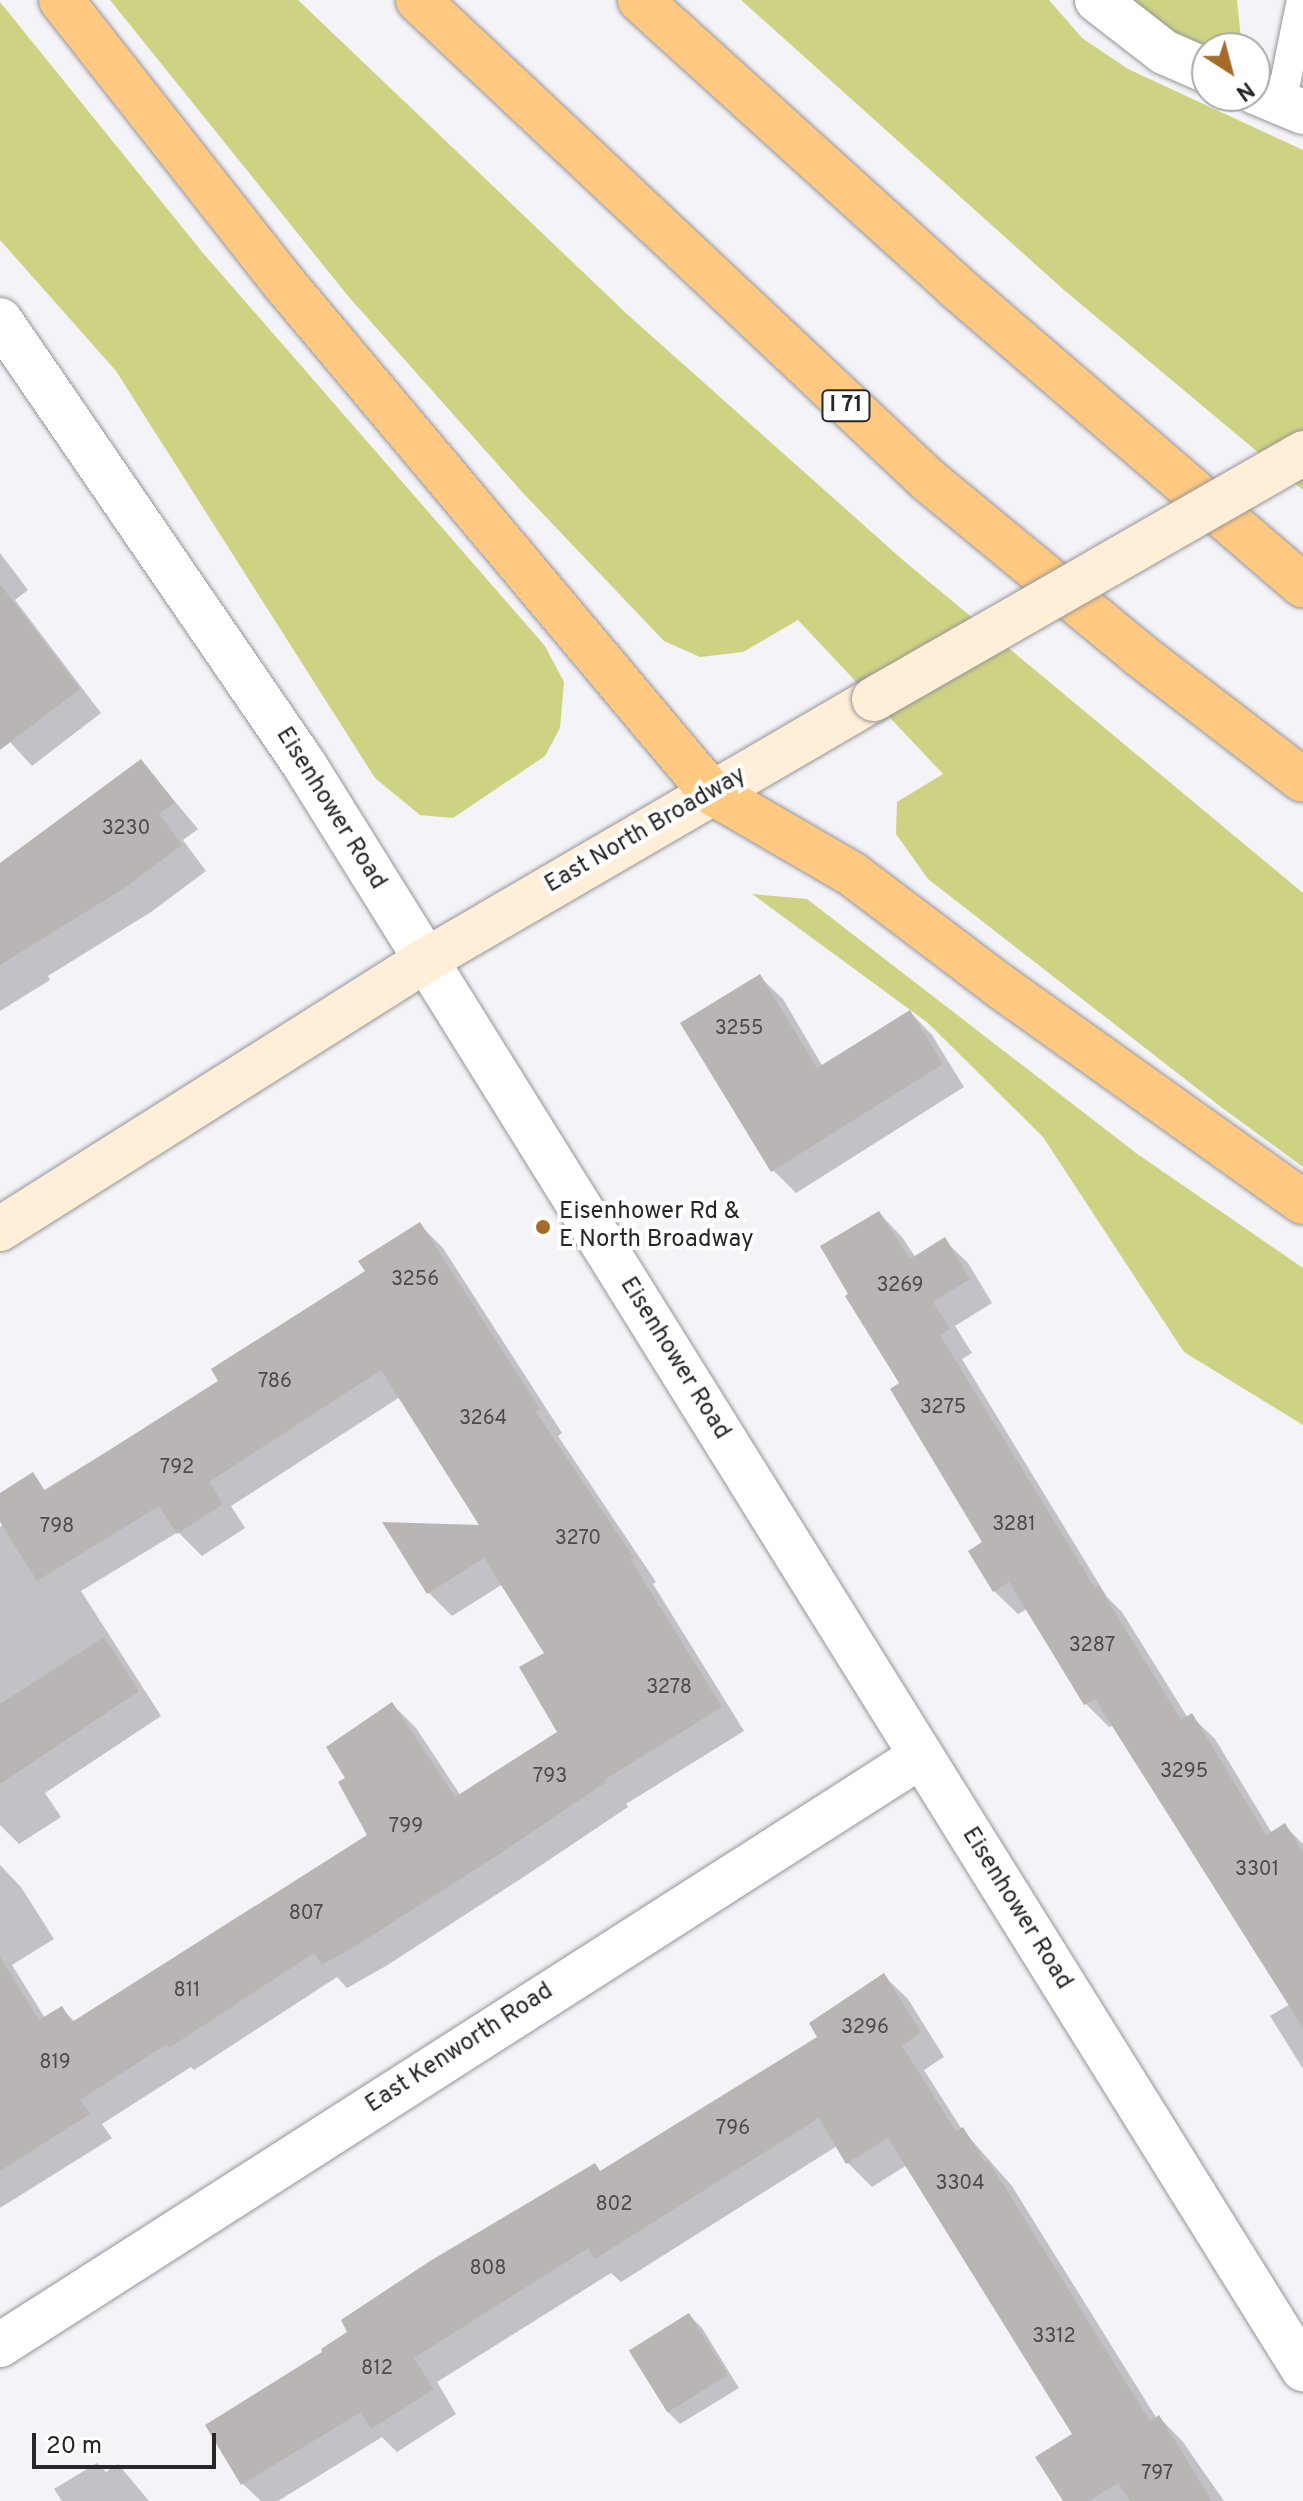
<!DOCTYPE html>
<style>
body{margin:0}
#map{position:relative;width:1303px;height:2501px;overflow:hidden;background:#f3f3f8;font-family:Overpass,sans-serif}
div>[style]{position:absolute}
.green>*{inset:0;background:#ced384}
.shadow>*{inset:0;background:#0003}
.building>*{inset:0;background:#b9b5b4;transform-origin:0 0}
.roads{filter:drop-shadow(0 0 2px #959599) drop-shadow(0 0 2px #959599)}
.service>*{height:30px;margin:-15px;padding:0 15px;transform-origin:15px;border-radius:15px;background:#fff}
.minor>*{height:44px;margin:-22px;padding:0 22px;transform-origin:22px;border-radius:22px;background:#fff}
.secondary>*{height:44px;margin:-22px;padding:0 22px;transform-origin:22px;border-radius:22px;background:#ffefd9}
.motorway>*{height:44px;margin:-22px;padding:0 22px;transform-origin:22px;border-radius:22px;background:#ffc981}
.bridges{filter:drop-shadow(0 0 2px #959599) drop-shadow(0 0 2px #959599)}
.secondary-bridge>*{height:44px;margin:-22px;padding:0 22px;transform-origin:22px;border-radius:22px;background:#ffefd9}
.dots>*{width:22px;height:22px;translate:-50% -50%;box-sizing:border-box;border:4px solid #fff;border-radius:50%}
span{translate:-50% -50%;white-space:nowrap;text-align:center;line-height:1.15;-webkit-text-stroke:8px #fff;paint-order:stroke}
.number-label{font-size:20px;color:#4c4a4c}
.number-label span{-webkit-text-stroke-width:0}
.shield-label span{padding:2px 6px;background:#fff;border:2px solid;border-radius:6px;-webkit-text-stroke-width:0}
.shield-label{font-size:22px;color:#272729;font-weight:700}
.street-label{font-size:24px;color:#272729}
.poi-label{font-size:24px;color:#272729}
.left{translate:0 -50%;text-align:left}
.north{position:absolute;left:1191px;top:32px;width:80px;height:80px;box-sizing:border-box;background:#fff;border:2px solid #a9a9a9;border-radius:50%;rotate:144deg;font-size:22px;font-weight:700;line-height:32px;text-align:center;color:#272729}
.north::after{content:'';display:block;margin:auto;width:28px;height:36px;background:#a46b29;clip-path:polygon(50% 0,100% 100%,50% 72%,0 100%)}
.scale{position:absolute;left:32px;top:2433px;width:184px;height:36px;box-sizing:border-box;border:4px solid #272729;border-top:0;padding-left:10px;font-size:24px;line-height:28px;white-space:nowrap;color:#272729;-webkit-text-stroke:6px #fff;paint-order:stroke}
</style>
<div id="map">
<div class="green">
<div style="clip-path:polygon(110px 0,298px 0,628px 315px,904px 561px,1303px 893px,1303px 1167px,1221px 1107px,928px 879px,896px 834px,897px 802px,943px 774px,798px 620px,743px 652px,700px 657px,664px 641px,524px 494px,348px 296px)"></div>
<div style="clip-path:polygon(741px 0,1049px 0,1082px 38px,1128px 69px,1303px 150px,1303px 490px,1064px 290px)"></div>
<div style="clip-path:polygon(1124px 0,1237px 0,1242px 48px,1208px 48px,1154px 25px)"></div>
<div style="clip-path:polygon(0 2px,203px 253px,545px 646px,564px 682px,560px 728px,545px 756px,453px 818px,420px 815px,375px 778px,116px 371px,0 240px)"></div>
<div style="clip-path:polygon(752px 894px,807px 899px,1136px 1153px,1303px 1268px,1303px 1425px,1184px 1352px,1043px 1137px,928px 1023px)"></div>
</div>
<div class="shadow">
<div style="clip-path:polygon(0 553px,28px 590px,15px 600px,101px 713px,32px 766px,0 731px)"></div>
<div style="clip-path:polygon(141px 761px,198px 829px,183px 840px,206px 871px,151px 912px,48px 976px,50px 980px,0 1011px,0 866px)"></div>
<div style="clip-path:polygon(760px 977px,783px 999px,823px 1067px,910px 1012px,932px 1035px,964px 1087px,796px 1193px,773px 1170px)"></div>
<div style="clip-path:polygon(879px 1213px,902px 1237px,916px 1258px,944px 1240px,968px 1263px,992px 1303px,955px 1326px,972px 1353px,962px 1359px,1107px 1597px,1122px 1612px,1188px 1718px,1191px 1716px,1215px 1739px,1272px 1833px,1284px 1825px,1303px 1844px,1303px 2069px,1270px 2016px,1290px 2004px,1114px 1725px,1109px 1727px,1086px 1704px,1027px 1609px,1018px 1614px,994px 1591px,985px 1542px,902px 1384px)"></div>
<div style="clip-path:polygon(419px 1224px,443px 1248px,562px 1433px,558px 1436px,656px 1582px,653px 1584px,744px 1731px,626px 1804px,628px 1807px,528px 1874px,386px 1966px,347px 1988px,337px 1977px,194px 2070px,191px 2067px,102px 2124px,112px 2138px,0 2208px,0 1865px,21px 1887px,54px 1939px,12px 1965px,45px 2018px,61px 2008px,76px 2023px,369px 1835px,348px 1778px,392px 1704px,416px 1728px,461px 1796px,560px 1732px,546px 1654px,503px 1584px,452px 1616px,428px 1592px,483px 1527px,400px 1397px,231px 1506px,245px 1528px,202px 1556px,178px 1532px,81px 1591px,161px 1716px,45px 1793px,61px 1817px,19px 1844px,0 1825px,0 1527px,44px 1490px,221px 1382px,368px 1272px)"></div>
<div style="clip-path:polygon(883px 1975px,908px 1999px,944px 2057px,924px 2070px,961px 2128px,1012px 2186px,1157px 2419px,1159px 2417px,1183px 2442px,1224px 2501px,1065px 2501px,1075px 2435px,907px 2165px,872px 2187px,848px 2163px,837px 2146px,621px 2282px,611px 2273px,437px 2382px,456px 2414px,397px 2452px,382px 2437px,278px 2501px,261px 2501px,243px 2484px,325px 2352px,595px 2165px,601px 2172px,820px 2038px)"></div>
<div style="clip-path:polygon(689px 2315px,702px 2328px,739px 2388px,680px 2424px,667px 2411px)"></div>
<div style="clip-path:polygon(97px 2463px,106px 2472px,118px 2464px,149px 2501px,62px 2501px,54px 2489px)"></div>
</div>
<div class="building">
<div style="clip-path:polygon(0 584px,80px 689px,0 750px)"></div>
<div style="clip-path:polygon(141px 759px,175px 802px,159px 814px,182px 845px,126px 887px,0 965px,0 863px)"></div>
<div style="clip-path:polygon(760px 974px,817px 1068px,910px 1010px,943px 1064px,771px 1172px,680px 1023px)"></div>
<div style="clip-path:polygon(879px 1211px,910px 1259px,945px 1237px,970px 1279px,933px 1302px,950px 1329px,940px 1335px,1095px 1588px,1099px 1586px,1181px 1720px,1192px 1713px,1266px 1835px,1285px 1823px,1303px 1852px,1303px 2028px,1095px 1699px,1084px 1705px,1009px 1582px,993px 1592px,968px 1551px,982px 1542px,890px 1389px,899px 1383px,845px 1296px,848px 1294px,820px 1246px)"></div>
<div style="clip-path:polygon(420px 1222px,540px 1409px,536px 1412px,634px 1558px,631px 1560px,722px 1707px,604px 1780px,606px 1782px,504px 1851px,362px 1942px,322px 1965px,314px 1953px,169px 2048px,167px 2044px,80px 2100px,90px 2114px,0 2171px,0 1957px,39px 2020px,62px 2006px,72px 2022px,367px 1835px,338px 1782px,345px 1778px,326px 1747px,392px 1702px,455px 1797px,557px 1732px,519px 1667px,544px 1653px,484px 1558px,427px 1594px,382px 1522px,479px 1525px,381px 1370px,209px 1482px,223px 1504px,177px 1534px,159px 1506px,37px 1581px,0 1522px,0 1493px,33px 1472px,45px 1491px,218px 1381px,211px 1369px,365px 1271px,358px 1261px)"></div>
<div style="clip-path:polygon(104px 1637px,139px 1691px,0 1784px,0 1704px)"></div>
<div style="clip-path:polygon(884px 1973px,921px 2032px,902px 2046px,956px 2131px,963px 2127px,985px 2162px,988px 2160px,1150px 2421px,1159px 2415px,1212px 2501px,1130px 2501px,1118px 2483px,1089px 2501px,1063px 2501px,1035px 2457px,1072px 2434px,888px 2138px,846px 2164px,819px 2118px,595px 2259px,588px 2248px,414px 2358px,434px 2389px,371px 2429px,361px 2412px,241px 2485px,205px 2425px,322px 2352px,321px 2349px,347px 2332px,341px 2320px,430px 2261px,595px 2163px,600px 2171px,817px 2037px,809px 2023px)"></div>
<div style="left:689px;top:2313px;width:73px;height:71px;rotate:58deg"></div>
</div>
<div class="roads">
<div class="service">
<div style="left:1281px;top:103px;width:105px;rotate:-78.5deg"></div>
</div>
<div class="minor">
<div style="left:1097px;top:0;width:85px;rotate:37.8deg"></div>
<div style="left:1164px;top:52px;width:47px;rotate:23.8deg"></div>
<div style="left:1255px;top:92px;width:52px;rotate:22.6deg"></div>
<div style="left:0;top:320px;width:538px;rotate:55.6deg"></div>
<div style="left:304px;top:764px;width:1891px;rotate:58.1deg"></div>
<div style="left:0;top:2345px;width:1093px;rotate:-32.6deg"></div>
</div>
<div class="secondary">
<div style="left:0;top:1229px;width:504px;rotate:-32.27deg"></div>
<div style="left:426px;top:960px;width:518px;rotate:-30.22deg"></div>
</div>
<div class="motorway">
<div style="left:61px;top:0;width:357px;rotate:51.8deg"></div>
<div style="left:282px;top:281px;width:667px;rotate:49.99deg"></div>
<div style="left:711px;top:792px;width:163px;rotate:30.2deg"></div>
<div style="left:852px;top:874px;width:186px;rotate:37.1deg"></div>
<div style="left:1000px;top:986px;width:372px;rotate:35.5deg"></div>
<div style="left:418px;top:0;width:700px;rotate:43.26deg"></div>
<div style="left:928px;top:480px;width:275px;rotate:39.5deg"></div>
<div style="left:1140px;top:655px;width:205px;rotate:37.5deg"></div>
<div style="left:640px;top:0;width:425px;rotate:42.2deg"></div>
<div style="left:955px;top:286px;width:459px;rotate:40.7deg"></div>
</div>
</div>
<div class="bridges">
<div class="secondary-bridge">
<div style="left:874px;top:699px;width:495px;rotate:-29.8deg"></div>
</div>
</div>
<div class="dots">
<div style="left:543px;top:1227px;background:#a46b29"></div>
</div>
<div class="number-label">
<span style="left:126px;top:829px">3230</span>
<span style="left:739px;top:1029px">3255</span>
<span style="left:415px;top:1280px">3256</span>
<span style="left:900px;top:1286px">3269</span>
<span style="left:275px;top:1382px">786</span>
<span style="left:943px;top:1408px">3275</span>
<span style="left:483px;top:1419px">3264</span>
<span style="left:177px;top:1468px">792</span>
<span style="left:1014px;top:1525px">3281</span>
<span style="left:57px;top:1527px">798</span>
<span style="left:578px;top:1539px">3270</span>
<span style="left:1092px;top:1646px">3287</span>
<span style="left:669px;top:1688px">3278</span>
<span style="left:1184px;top:1772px">3295</span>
<span style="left:550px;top:1777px">793</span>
<span style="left:406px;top:1827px">799</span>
<span style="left:1257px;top:1870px">3301</span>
<span style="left:306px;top:1914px">807</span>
<span style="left:187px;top:1991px">811</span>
<span style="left:865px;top:2028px">3296</span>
<span style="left:55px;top:2063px">819</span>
<span style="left:733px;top:2129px">796</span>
<span style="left:960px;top:2184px">3304</span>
<span style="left:614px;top:2205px">802</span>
<span style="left:488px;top:2269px">808</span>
<span style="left:1054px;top:2337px">3312</span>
<span style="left:377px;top:2369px">812</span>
<span style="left:1157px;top:2474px">797</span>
</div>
<div class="shield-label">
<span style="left:846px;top:406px">I 71</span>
</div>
<div class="street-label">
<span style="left:330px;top:809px;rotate:58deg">Eisenhower Road</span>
<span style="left:646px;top:831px;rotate:-30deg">East North Broadway</span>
<span style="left:674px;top:1359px;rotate:58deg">Eisenhower Road</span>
<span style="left:1016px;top:1909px;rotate:58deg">Eisenhower Road</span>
<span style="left:460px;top:2049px;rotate:-33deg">East Kenworth Road</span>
</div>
<div class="poi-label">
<span class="left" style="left:559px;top:1227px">Eisenhower Rd &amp;<br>E North Broadway</span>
</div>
<div class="north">N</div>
<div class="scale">20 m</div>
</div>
